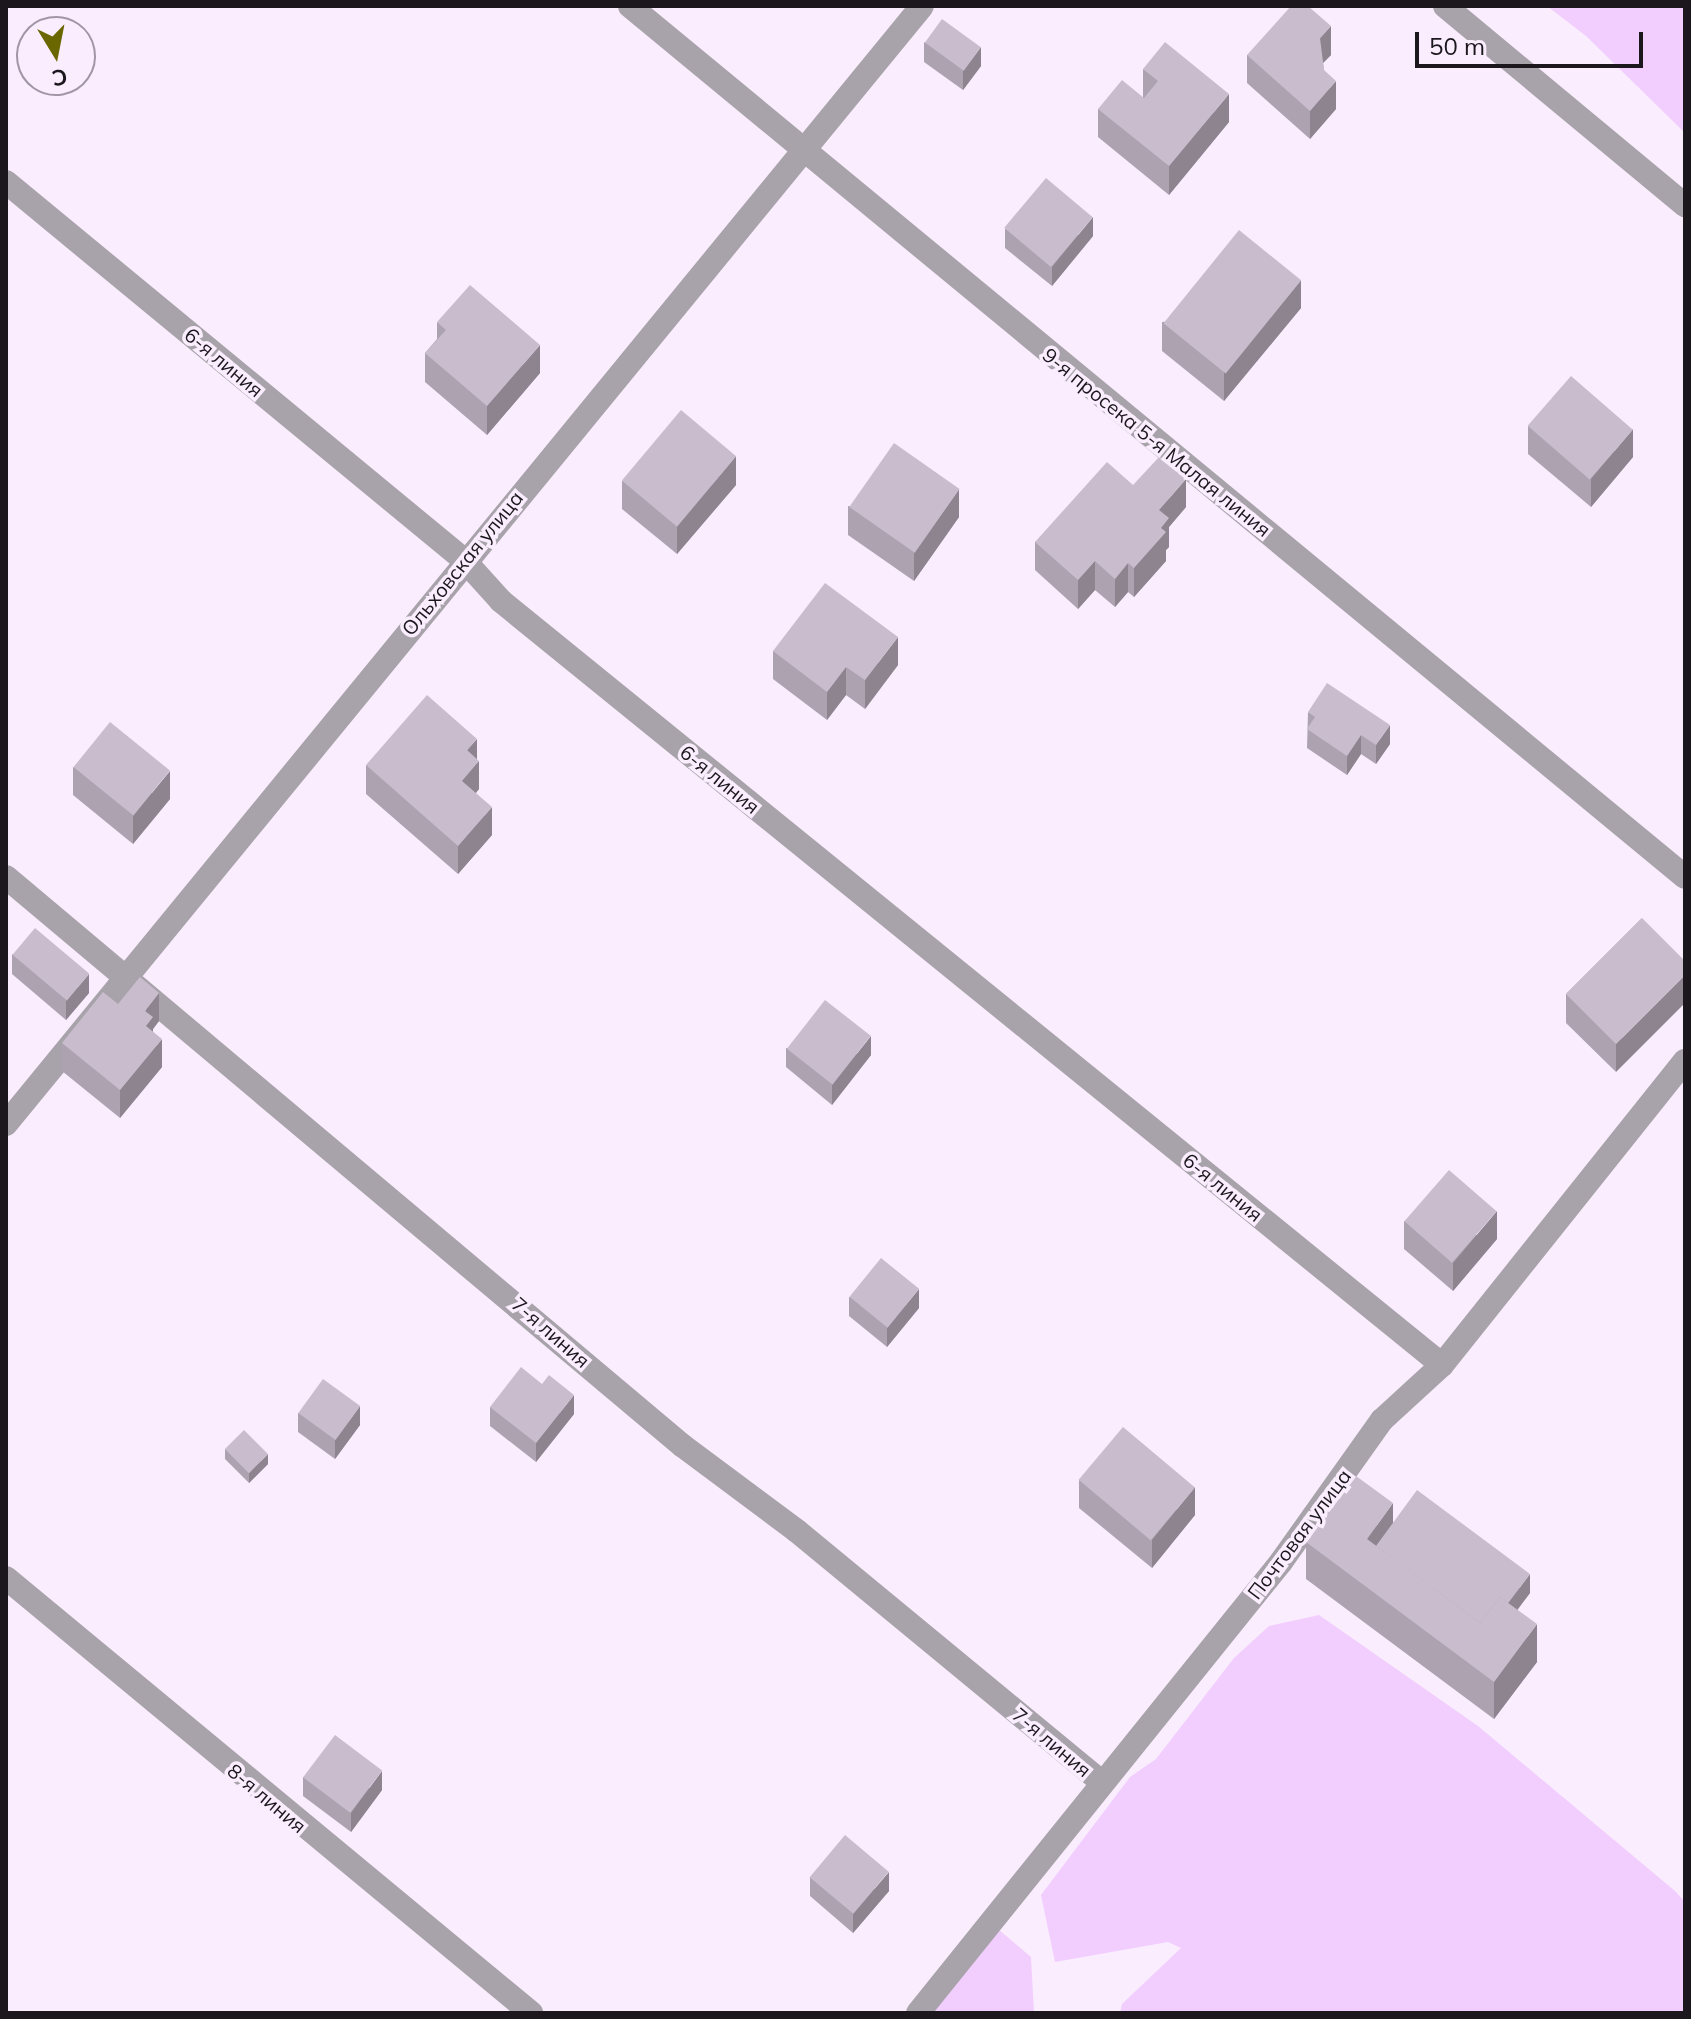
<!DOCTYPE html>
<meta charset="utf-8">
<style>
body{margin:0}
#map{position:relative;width:1691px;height:2019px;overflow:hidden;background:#faedfe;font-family:Mulish,sans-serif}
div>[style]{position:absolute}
.green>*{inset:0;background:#f2cefe}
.minor>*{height:24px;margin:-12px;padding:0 12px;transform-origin:12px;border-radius:12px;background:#a8a3aa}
.wall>*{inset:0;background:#ada3b0}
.shaded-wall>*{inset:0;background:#8d8490}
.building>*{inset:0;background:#c9bdcd;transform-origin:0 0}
span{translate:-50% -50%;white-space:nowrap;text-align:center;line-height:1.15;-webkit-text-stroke:7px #faedfe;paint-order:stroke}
.street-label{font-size:20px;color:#1b171d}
.frame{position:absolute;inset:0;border:8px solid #1b171d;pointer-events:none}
.north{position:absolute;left:16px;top:16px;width:80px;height:80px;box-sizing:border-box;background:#faedfe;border:2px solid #a197a4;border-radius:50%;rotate:170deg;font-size:22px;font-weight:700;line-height:32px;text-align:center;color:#1b171d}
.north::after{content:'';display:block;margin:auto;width:28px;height:36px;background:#6a6700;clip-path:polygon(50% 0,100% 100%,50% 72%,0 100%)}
.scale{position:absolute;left:1415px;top:32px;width:228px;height:36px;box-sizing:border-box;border:4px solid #1b171d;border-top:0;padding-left:10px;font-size:24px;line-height:28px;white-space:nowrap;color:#1b171d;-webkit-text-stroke:6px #faedfe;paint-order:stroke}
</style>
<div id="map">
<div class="green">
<div style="clip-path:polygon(1547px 6px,1685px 6px,1685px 133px,1586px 36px)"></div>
<div style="clip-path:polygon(1319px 1615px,1478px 1726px,1675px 1891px,1685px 1902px,1685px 2013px,1120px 2013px,1122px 2004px,1181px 1948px,1168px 1942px,1055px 1962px,1041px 1895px,1130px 1777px,1156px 1759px,1234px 1658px,1269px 1626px)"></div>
<div style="clip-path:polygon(998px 1929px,1031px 1957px,1034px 2013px,930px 2013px)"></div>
</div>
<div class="minor">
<div style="left:630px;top:6px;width:1368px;rotate:39.54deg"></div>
<div style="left:1445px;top:6px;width:312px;rotate:39.7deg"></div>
<div style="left:6px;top:182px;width:594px;rotate:39.53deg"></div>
<div style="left:464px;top:560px;width:55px;rotate:47.9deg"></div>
<div style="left:501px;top:601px;width:1212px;rotate:39.07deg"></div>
<div style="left:6px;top:877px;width:884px;rotate:40.05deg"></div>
<div style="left:683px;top:1446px;width:142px;rotate:36.7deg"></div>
<div style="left:797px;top:1531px;width:393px;rotate:39.5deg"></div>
<div style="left:6px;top:1124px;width:1445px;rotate:-50.67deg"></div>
<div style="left:6px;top:1578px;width:682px;rotate:39.64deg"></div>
<div style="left:918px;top:2013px;width:579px;rotate:-51.17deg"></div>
<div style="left:1281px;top:1562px;width:174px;rotate:-54.6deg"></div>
<div style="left:1382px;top:1420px;width:81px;rotate:-42.5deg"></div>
<div style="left:1442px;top:1365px;width:389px;rotate:-51.4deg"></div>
</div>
<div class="wall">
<div style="clip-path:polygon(924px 42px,981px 66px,963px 90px,924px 62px)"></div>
<div style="clip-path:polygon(1247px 55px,1331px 55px,1323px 63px,1324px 70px,1336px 109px,1310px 139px,1247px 83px)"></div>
<div style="clip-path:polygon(1143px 69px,1229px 122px,1169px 195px,1098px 137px,1098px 109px,1143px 97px)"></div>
<div style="clip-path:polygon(1005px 229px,1093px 236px,1052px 286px,1005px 248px)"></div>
<div style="clip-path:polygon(1301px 308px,1224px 401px,1162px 351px,1162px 322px)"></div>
<div style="clip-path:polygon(437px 322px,540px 373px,487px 435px,425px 382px,425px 353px,437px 339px)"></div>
<div style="clip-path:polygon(1528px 426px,1633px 457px,1591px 507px,1528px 454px)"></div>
<div style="clip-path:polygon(622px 481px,736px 485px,677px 554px,622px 509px)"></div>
<div style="clip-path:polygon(1133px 485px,1186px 507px,1169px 527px,1169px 547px,1166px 550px,1166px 561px,1134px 597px,1128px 592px,1115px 607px,1095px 590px,1078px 609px,1035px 570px,1035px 542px)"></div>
<div style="clip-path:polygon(848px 506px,959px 517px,914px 581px,848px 535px)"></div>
<div style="clip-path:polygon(773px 651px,898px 665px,865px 709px,846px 695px,827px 720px,773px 679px)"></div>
<div style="clip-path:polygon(1308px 712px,1390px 744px,1376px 764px,1361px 754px,1347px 775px,1307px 748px)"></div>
<div style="clip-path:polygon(477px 759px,479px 789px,476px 793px,492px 835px,458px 874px,366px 794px,366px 765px)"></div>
<div style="clip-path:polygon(73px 767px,170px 799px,133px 844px,73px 795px)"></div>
<div style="clip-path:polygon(1642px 918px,1616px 1072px,1566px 1023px,1566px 994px)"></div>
<div style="clip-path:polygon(12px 954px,89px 993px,66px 1020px,12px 974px)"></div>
<div style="clip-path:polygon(118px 1004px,159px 1021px,153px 1029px,153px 1032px,162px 1067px,120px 1118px,62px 1071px,62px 1043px)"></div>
<div style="clip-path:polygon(786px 1048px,871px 1055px,832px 1105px,786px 1067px)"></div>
<div style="clip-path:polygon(1404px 1221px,1497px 1239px,1453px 1291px,1404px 1249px)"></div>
<div style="clip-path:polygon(849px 1297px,919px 1308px,887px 1347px,849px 1316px)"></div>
<div style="clip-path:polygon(490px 1407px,574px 1414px,536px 1462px,490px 1426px)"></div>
<div style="clip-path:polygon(298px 1413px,360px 1425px,335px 1459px,298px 1432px)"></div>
<div style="clip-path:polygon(225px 1449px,268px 1464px,249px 1483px,225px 1459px)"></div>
<div style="clip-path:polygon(1079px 1480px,1195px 1515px,1152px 1568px,1079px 1508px)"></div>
<div style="clip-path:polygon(1393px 1522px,1530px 1593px,1517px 1610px,1537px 1662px,1494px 1719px,1306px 1579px,1306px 1542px)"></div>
<div style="clip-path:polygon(303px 1777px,382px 1790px,351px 1832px,303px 1796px)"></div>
<div style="clip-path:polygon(810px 1877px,889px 1891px,853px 1933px,810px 1896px)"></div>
</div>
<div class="shaded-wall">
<div style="clip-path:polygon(1331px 26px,1331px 55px,1320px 66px,1320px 38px)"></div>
<div style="clip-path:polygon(981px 47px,981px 66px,963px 90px,963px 71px)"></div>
<div style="clip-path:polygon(1336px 81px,1336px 109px,1310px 139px,1310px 111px)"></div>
<div style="clip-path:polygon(1229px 94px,1229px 122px,1169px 195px,1169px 166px)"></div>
<div style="clip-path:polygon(1093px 217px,1093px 236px,1052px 286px,1052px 267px)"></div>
<div style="clip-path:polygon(1301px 280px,1301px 308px,1224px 401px,1224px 373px)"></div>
<div style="clip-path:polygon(540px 345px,540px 373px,487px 435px,487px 406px)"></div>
<div style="clip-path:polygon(1633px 429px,1633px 457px,1591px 507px,1591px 479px)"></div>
<div style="clip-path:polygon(736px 456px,736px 485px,677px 554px,677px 526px)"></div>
<div style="clip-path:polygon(1186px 479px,1186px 507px,1169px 527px,1169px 547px,1166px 550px,1166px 561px,1134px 597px,1134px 568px,1159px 510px)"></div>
<div style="clip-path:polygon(959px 489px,959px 517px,914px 581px,914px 553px)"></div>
<div style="clip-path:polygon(1095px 561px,1095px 590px,1078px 609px,1078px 580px)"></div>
<div style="clip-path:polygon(1128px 563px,1128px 592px,1115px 607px,1115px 579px)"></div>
<div style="clip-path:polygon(898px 637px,898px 665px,865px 709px,865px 680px)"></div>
<div style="clip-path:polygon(846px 667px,846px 695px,827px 720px,827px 692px)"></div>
<div style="clip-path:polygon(1390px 725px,1390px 744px,1376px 764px,1376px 745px)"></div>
<div style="clip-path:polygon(1361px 735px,1361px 754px,1347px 775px,1347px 756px)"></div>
<div style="clip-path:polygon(477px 739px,477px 763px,479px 761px,479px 789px,462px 809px,462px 781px,467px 750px)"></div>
<div style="clip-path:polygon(170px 771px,170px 799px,133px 844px,133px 816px)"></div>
<div style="clip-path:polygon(492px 807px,492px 835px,458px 874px,458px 846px)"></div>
<div style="clip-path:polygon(89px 974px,89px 993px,66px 1020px,66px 1001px)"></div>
<div style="clip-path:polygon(1685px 975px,1685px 1003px,1616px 1072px,1616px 1044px)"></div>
<div style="clip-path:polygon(159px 993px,159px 1021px,153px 1029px,153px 1045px,146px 1054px,145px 1011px)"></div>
<div style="clip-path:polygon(871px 1036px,871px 1055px,832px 1105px,832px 1085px)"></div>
<div style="clip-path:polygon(162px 1039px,162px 1067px,120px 1118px,120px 1090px)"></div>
<div style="clip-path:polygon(1497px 1211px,1497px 1239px,1453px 1291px,1453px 1263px)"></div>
<div style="clip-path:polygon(919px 1289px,919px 1308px,887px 1347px,887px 1328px)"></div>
<div style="clip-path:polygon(574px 1395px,574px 1414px,536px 1462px,536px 1443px)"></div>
<div style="clip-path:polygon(360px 1406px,360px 1425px,335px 1459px,335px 1440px)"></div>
<div style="clip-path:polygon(268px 1454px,268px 1464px,249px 1483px,249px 1473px)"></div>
<div style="clip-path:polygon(1195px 1487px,1195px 1515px,1152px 1568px,1152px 1540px)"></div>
<div style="clip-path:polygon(1393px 1503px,1393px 1540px,1376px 1564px,1367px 1539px)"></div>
<div style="clip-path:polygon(1530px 1574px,1530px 1593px,1480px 1660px,1480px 1641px)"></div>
<div style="clip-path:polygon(1537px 1624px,1537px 1662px,1494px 1719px,1494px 1682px)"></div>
<div style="clip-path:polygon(382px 1771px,382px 1790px,351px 1832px,351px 1813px)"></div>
<div style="clip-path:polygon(889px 1872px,889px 1891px,853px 1933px,853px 1914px)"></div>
</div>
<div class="building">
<div style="clip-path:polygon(1291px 6px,1308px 6px,1331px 26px,1320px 38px,1324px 70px,1336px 81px,1310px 111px,1247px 55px)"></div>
<div style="left:942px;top:19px;width:48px;height:29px;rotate:36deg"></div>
<div style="clip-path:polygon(1165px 42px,1229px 94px,1169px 166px,1098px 109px,1122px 80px,1144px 98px,1158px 81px,1143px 69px)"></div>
<div style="left:1046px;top:178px;width:61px;height:65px;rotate:40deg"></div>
<div style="left:1239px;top:230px;width:80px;height:120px;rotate:39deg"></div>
<div style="clip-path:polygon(470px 285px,540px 345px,487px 406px,425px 353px,446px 330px,437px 322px)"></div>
<div style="left:1571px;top:376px;width:82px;height:66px;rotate:41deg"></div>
<div style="left:681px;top:410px;width:72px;height:92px;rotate:40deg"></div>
<div style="left:894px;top:443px;width:80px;height:78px;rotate:35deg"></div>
<div style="clip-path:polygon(1160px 456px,1186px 479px,1159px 510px,1169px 518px,1161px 528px,1166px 532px,1134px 568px,1128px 563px,1115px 579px,1095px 561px,1078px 580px,1035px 542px,1107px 462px,1133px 485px)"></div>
<div style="clip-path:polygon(825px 583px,898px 637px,865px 680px,846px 667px,827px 692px,773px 651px)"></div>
<div style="clip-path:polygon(1327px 683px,1390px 725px,1376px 745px,1361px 735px,1347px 756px,1307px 729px,1315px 717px,1308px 712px)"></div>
<div style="clip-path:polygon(427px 695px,477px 739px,467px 750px,479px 761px,462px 781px,492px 807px,458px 846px,366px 765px)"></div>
<div style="left:110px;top:722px;width:77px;height:58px;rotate:39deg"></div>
<div style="clip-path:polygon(1642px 918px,1685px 961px,1685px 975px,1616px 1044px,1566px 994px)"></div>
<div style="left:35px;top:928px;width:71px;height:35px;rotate:40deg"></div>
<div style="clip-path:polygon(140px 977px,159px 993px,145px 1011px,153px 1017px,146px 1026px,162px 1039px,120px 1090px,62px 1043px,103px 992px,118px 1004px)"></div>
<div style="left:825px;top:1000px;width:58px;height:62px;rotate:38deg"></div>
<div style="left:1449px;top:1170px;width:63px;height:68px;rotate:41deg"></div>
<div style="left:881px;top:1258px;width:49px;height:50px;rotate:39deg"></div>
<div style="clip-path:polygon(521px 1367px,542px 1384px,549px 1375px,574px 1395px,536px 1443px,490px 1407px)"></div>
<div style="left:323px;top:1379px;width:46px;height:42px;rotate:36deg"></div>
<div style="left:1123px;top:1427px;width:94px;height:69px;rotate:40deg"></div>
<div style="left:244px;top:1430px;width:34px;height:27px;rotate:45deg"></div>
<div style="clip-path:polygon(1356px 1476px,1393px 1503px,1367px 1539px,1480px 1623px,1500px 1597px,1537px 1624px,1494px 1682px,1306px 1542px)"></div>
<div style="clip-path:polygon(1417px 1490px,1530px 1574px,1508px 1603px,1500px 1597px,1480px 1623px,1376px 1546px)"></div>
<div style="left:335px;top:1735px;width:59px;height:53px;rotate:37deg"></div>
<div style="left:845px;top:1835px;width:57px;height:55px;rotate:40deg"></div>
</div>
<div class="street-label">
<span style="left:224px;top:362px;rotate:40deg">6-я линия</span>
<span style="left:1157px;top:442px;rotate:39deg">9-я просека 5-я Малая линия</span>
<span style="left:462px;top:563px;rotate:-51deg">Ольховская улица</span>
<span style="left:720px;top:779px;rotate:39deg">6-я линия</span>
<span style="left:1223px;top:1187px;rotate:39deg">6-я линия</span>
<span style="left:551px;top:1332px;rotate:41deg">7-я линия</span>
<span style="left:1299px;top:1534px;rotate:-53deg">Почтовая улица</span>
<span style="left:1052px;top:1742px;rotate:40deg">7-я линия</span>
<span style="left:267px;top:1798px;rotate:40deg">8-я линия</span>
</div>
<div class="frame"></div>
<div class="north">С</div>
<div class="scale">50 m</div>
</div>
